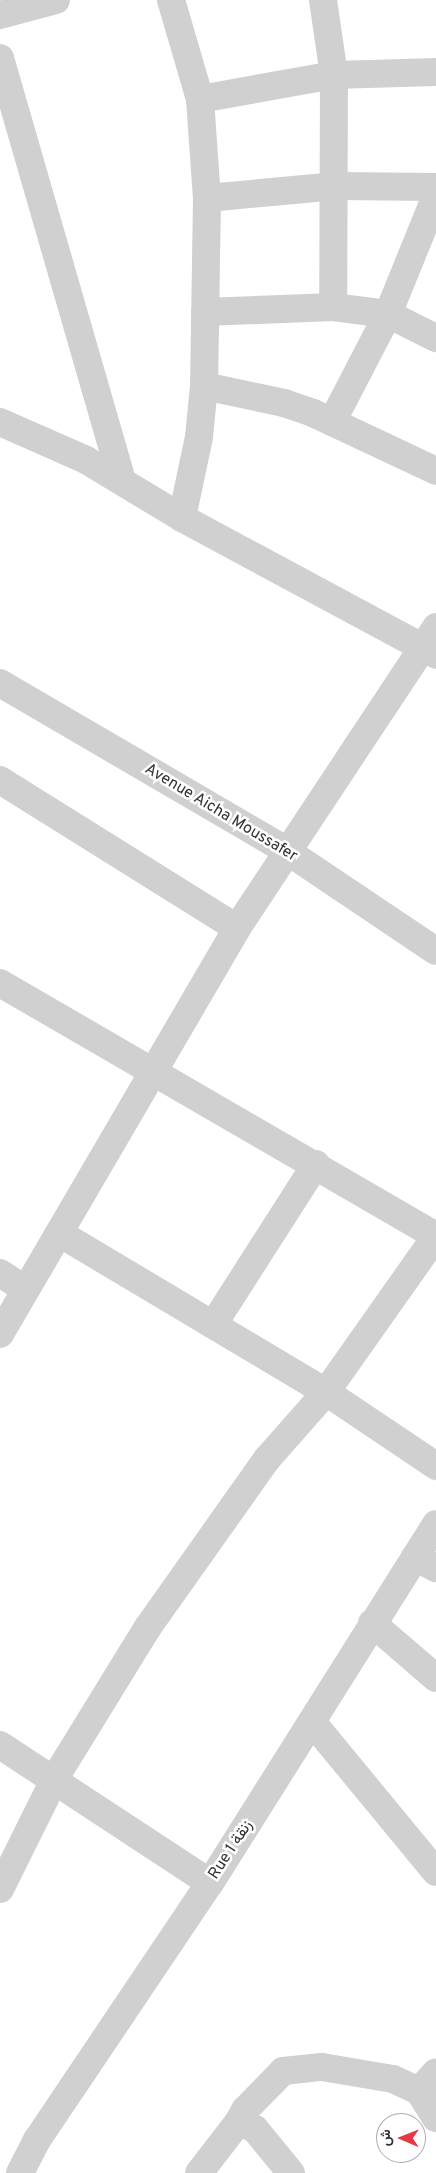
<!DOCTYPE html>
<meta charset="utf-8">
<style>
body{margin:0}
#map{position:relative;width:436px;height:2173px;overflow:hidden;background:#fff;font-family:Overpass,Vazirmatn,sans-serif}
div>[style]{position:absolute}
.minor>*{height:28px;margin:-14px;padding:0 14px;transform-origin:14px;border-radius:14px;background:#d0d0d0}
span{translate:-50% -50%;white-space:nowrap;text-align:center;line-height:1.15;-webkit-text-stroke:5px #fff;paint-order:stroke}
.street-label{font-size:16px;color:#333}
.north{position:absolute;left:376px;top:2113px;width:50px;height:50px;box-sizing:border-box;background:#fff;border:1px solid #adadad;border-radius:50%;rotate:271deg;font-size:14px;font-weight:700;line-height:20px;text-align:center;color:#333}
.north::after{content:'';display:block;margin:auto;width:18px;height:22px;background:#e63946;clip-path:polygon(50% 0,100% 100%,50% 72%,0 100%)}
</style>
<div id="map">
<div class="minor">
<div style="left:171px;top:0;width:103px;rotate:73.7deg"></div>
<div style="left:200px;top:99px;width:99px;rotate:86deg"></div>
<div style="left:207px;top:198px;width:188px;rotate:90.9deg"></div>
<div style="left:204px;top:386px;width:51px;rotate:95.6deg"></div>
<div style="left:199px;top:437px;width:83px;rotate:101.9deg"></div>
<div style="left:323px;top:0;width:76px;rotate:81.7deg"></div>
<div style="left:334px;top:75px;width:232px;rotate:90.2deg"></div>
<div style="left:0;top:15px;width:58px;rotate:-15deg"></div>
<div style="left:0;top:58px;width:440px;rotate:73.9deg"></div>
<div style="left:200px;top:99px;width:136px;rotate:-10.2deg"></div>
<div style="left:334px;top:75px;width:102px;rotate:-1.7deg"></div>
<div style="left:207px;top:198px;width:130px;rotate:-5.3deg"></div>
<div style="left:336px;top:186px;width:100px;rotate:0.6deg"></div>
<div style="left:205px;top:312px;width:128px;rotate:-2.2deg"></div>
<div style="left:333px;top:307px;width:55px;rotate:7.3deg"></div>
<div style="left:388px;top:314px;width:54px;rotate:26.6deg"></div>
<div style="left:204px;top:386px;width:82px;rotate:12deg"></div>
<div style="left:284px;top:403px;width:31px;rotate:19deg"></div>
<div style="left:313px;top:413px;width:136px;rotate:25.2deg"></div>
<div style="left:0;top:422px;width:94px;rotate:23.8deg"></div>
<div style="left:86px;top:460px;width:112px;rotate:31.1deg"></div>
<div style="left:182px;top:518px;width:289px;rotate:28.3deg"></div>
<div style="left:332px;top:422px;width:122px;rotate:-62.6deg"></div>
<div style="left:388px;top:314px;width:127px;rotate:-67.9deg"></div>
<div style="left:0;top:683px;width:333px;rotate:30.3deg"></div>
<div style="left:287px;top:851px;width:179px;rotate:33.9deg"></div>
<div style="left:0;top:780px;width:279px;rotate:32deg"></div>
<div style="left:0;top:983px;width:504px;rotate:30.13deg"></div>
<div style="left:59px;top:1233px;width:311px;rotate:30.8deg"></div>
<div style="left:326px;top:1392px;width:133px;rotate:33.9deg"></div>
<div style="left:0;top:1273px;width:30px;rotate:33deg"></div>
<div style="left:213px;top:1325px;width:191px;rotate:-57.4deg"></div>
<div style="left:0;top:1334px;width:470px;rotate:-59.7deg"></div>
<div style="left:237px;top:928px;width:361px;rotate:-56.5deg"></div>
<div style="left:415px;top:1557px;width:24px;rotate:28deg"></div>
<div style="left:372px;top:1623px;width:84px;rotate:40.7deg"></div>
<div style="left:313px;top:1723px;width:193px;rotate:50.5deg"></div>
<div style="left:0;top:1745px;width:251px;rotate:33.3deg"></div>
<div style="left:0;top:1889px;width:124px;rotate:-63.6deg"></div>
<div style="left:55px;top:1778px;width:177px;rotate:-58.4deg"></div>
<div style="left:148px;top:1627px;width:206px;rotate:-54.7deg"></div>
<div style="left:267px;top:1459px;width:89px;rotate:-48.6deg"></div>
<div style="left:326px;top:1392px;width:191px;rotate:-54.8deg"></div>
<div style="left:419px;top:2091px;width:25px;rotate:-48deg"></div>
<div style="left:239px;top:2121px;width:13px;rotate:-61deg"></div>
<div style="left:245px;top:2110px;width:54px;rotate:-45.7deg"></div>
<div style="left:283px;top:2071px;width:39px;rotate:-6deg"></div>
<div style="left:322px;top:2067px;width:72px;rotate:9.6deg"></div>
<div style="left:393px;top:2079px;width:29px;rotate:25deg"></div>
<div style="left:419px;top:2091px;width:32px;rotate:58deg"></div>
<div style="left:20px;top:2173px;width:37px;rotate:-63deg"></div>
<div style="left:37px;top:2140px;width:310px;rotate:-56.1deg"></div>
<div style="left:210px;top:1883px;width:424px;rotate:-57.8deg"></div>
<div style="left:199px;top:2173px;width:66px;rotate:-52.4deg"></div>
<div style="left:239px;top:2121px;width:18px;rotate:27deg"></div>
<div style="left:255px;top:2129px;width:57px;rotate:50.7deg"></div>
</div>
<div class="street-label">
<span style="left:221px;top:813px;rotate:31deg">Avenue Aicha Moussafer</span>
<span style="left:231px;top:1850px;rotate:-57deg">Rue 1 زنقة</span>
</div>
<div class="north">ش</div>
</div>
